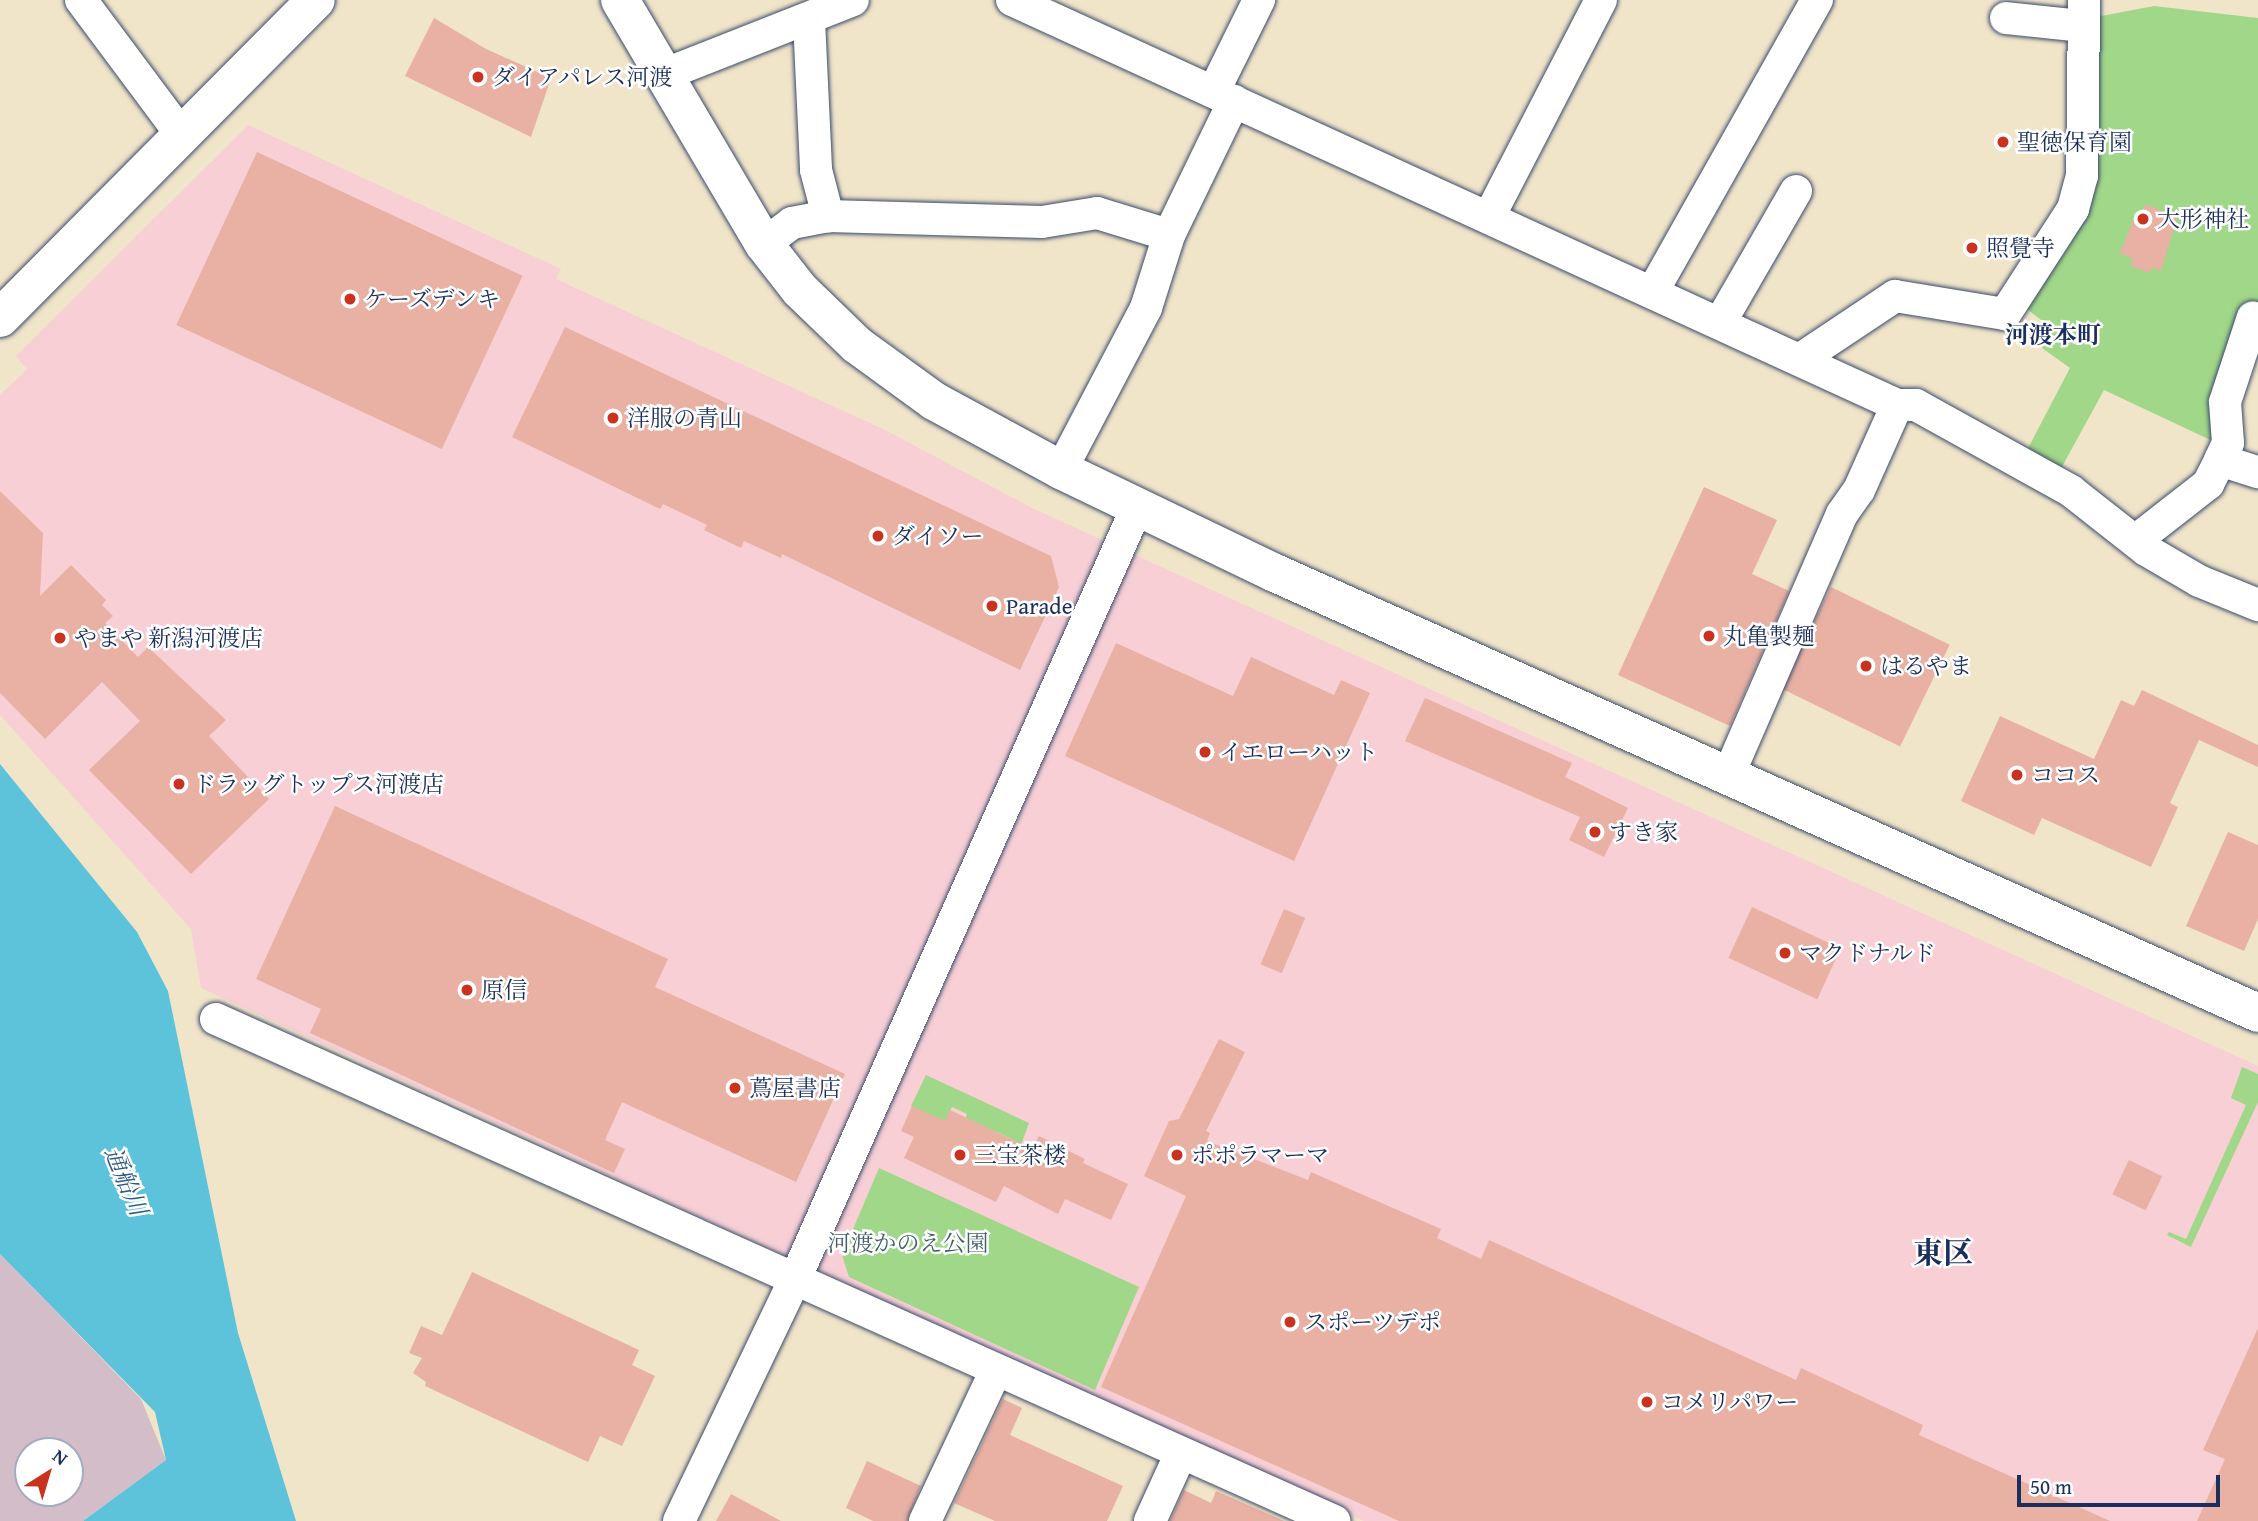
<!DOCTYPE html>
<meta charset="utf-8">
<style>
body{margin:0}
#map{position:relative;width:2258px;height:1521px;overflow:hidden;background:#f0e5c9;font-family:"Gentium Book Plus","Noto Serif JP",serif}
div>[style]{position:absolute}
.built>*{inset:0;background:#f7cfd5}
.industrial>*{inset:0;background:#d2bdc8}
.green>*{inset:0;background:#a1d788}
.water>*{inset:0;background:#5dc3db}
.building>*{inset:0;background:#e8b1a3;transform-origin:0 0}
.roads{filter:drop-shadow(0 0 2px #3b4a6e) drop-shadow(0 0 2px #3b4a6e)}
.minor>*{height:32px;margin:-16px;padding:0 16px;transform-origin:16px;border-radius:16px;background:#fff}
.tertiary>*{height:38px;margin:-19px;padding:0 19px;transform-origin:19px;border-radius:19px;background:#fff}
.dots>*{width:19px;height:19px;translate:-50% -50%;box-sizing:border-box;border:4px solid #fff;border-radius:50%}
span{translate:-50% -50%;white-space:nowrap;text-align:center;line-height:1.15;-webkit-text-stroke:5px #fff;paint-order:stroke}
.poi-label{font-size:23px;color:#1b2f5e}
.left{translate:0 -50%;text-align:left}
.park-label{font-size:23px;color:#43616b}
.neighbourhood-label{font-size:24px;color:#1b2f5e;font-weight:700}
.water-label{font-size:24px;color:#2f5b84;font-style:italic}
.district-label{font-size:30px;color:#1b2f5e;font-weight:700}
.north{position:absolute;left:14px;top:1437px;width:70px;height:70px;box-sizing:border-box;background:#fff;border:2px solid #a4acbf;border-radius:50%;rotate:37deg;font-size:19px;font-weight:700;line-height:28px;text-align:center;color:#1b2f5e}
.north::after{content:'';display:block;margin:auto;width:24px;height:32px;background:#c8321e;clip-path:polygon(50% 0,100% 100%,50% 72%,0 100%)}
.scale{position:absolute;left:2017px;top:1475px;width:203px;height:32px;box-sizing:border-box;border:4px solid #1b2f5e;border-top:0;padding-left:9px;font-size:21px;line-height:24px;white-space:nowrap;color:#1b2f5e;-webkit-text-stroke:5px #fff;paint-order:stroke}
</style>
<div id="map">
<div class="built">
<div style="clip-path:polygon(248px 125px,561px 269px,556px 279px,885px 430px,1032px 508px,2258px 1066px,2258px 1521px,1364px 1521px,201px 988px,191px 929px,0 715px,0 395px,27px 369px,16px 356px)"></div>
</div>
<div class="industrial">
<div style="clip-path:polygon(evenodd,0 1254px,141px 1399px,166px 1460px,83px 1521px,0 1521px,0 1254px,28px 1451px,70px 1451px,70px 1493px,28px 1493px,28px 1451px)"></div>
</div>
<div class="green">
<div style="clip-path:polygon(2154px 6px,2258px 18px,2258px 309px,2219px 444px,2104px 390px,2058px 474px,2025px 454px,2070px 368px,2042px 348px,2054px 330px,2027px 309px,2073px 240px,2095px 175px,2096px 17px)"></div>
<div style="clip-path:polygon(2242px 1067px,2258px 1074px,2258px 1102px,2191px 1247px,2167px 1235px,2169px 1232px,2186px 1239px,2246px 1105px,2231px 1098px)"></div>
<div style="clip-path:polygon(926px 1075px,1029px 1123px,1017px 1156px,1016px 1141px,997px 1132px,992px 1143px,961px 1129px,967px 1114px,952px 1107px,945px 1122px,911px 1106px)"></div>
<div style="clip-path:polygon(879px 1168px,1139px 1287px,1095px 1390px,849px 1277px,842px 1255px)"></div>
</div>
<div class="water">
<div style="clip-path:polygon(0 764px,137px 932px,168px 991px,238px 1333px,296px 1521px,83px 1521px,166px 1460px,155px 1412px,0 1254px)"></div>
</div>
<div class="building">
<div style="clip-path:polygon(434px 18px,486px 49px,551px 78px,531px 137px,405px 76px)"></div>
<div style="left:257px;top:152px;width:293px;height:191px;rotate:25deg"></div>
<div style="clip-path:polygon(2146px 204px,2177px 218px,2161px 271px,2152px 267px,2149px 273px,2130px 265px,2133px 259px,2120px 253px,2134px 218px,2139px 220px)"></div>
<div style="clip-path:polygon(565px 327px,1051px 556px,1059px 587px,1020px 670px,782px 554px,781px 558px,744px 541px,741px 548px,704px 530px,707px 525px,663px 504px,660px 509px,512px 437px)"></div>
<div style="clip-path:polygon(1704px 487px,1777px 520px,1752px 574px,1789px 591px,1730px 726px,1618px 675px)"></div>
<div style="clip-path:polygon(0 491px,43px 533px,40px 596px,71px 565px,106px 600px,102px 605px,113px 616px,105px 623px,138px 657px,148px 647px,226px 720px,209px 736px,269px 799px,191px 874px,89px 770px,140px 721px,102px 682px,45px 739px,0 693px)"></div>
<div style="left:1831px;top:587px;width:132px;height:113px;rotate:26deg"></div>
<div style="clip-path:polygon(1116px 643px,1233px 696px,1251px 657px,1334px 695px,1341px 680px,1370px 693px,1294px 861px,1065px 756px)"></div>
<div style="clip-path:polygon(2142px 690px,2258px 745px,2258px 767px,2199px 740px,2170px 803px,2178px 807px,2151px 867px,2042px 818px,2034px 835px,1961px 801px,2000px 716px,2094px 759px,2121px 700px,2134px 706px)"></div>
<div style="clip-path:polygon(1425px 698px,1572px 763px,1565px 777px,1628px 808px,1604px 857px,1569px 840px,1580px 817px,1405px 741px)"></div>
<div style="clip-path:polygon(335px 806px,668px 959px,655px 987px,845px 1074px,796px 1182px,622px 1102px,605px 1140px,625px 1149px,614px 1173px,310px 1033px,321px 1009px,256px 979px)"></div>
<div style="clip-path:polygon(2228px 832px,2258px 845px,2258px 919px,2244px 951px,2186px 926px)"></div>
<div style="left:1752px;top:907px;width:98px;height:56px;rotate:25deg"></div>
<div style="left:1284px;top:909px;width:23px;height:60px;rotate:23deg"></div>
<div style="clip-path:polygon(1219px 1039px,1245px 1052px,1206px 1131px,1210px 1133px,1207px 1141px,1308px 1180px,1311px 1172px,1441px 1229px,1437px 1238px,1481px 1259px,1489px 1240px,1796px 1380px,1801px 1368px,1923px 1425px,1919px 1435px,2110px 1521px,1399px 1521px,1101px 1387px,1186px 1196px,1144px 1176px,1169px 1121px,1179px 1119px)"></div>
<div style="clip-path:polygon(912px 1106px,945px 1121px,950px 1110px,1032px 1149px,1039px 1136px,1085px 1159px,1083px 1163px,1128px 1184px,1111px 1220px,1065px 1199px,1058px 1214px,1004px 1186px,996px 1202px,904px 1158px,914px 1137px,901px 1131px)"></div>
<div style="left:2129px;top:1160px;width:37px;height:38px;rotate:26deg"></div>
<div style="clip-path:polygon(472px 1272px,639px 1350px,632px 1365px,655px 1376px,622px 1446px,600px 1436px,588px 1462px,425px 1386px,426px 1382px,413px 1373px,422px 1358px,409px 1353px,421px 1326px,442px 1335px)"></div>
<div style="clip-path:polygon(2258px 1328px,2258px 1521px,2197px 1521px,2225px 1459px,2203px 1450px)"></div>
<div style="clip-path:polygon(1003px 1399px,1022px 1408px,1010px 1435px,1123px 1486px,1107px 1521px,995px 1521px,954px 1503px)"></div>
<div style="clip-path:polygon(867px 1461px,921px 1486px,907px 1521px,873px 1521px,846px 1508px)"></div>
<div style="clip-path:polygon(1184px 1490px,1211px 1503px,1216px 1491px,1284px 1521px,1170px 1521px)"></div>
<div style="clip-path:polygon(731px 1494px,781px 1521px,716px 1521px)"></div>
</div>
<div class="roads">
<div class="minor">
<div style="left:81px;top:0;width:167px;rotate:53.3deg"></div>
<div style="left:1012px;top:0;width:973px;rotate:24.59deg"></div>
<div style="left:1897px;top:405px;width:19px"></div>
<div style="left:1916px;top:405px;width:177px;rotate:29deg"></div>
<div style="left:2071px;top:491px;width:95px;rotate:38.2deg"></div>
<div style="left:2146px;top:550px;width:61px;rotate:30.3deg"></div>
<div style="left:2199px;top:581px;width:64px;rotate:22.1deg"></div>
<div style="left:2006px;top:18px;width:76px;rotate:6deg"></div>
<div style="left:809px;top:20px;width:150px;rotate:87.3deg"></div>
<div style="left:816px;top:170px;width:48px;rotate:75.4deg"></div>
<div style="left:663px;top:75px;width:204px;rotate:-21.5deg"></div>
<div style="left:1214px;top:91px;width:102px;rotate:-63.7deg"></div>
<div style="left:1489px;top:217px;width:244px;rotate:-62.7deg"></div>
<div style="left:764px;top:244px;width:35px;rotate:-37deg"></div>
<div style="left:792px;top:223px;width:37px;rotate:-11deg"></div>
<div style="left:828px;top:216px;width:214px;rotate:1.6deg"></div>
<div style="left:1042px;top:222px;width:56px;rotate:-9.3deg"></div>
<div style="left:1097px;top:213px;width:75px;rotate:17deg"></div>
<div style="left:1653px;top:291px;width:334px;rotate:-60.6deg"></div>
<div style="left:1721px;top:321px;width:150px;rotate:-60deg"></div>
<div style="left:1802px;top:358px;width:112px;rotate:-33.7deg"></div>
<div style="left:1895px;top:296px;width:111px;rotate:9.3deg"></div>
<div style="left:2005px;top:314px;width:125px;rotate:-57.1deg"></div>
<div style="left:2073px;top:209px;width:34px;rotate:-75deg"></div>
<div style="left:2082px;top:176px;width:176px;rotate:-89.3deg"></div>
<div style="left:2220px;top:460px;width:40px;rotate:18deg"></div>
<div style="left:1061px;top:470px;width:183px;rotate:-62.3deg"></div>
<div style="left:1146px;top:308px;width:77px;rotate:-72.5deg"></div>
<div style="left:1169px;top:235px;width:149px;rotate:-64.1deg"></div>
<div style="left:2135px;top:541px;width:93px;rotate:-38deg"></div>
<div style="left:2208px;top:484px;width:27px;rotate:-63deg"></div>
<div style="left:2220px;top:460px;width:19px;rotate:-65deg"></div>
<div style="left:2228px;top:443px;width:41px;rotate:-94.2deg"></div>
<div style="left:2225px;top:402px;width:89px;rotate:-71.8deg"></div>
<div style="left:1728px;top:776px;width:286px;rotate:-66.5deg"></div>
<div style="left:1842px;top:514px;width:29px;rotate:-55deg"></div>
<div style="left:1859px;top:490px;width:93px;rotate:-65.9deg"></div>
<div style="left:216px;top:1019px;width:1226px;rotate:24.18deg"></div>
<div style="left:679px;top:1521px;width:271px;rotate:-64.4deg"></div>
<div style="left:796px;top:1277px;width:842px;rotate:-66.11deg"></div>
<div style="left:925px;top:1521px;width:167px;rotate:-64.8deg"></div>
<div style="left:1150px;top:1521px;width:75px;rotate:-65.5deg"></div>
</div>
<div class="tertiary">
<div style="left:620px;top:0;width:283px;rotate:59.5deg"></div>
<div style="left:764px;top:244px;width:58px;rotate:52deg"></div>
<div style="left:800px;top:290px;width:79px;rotate:44deg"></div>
<div style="left:857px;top:345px;width:95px;rotate:36deg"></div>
<div style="left:934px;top:401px;width:145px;rotate:28.5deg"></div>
<div style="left:1061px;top:470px;width:237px;rotate:25.7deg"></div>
<div style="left:1275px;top:573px;width:1077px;rotate:24.11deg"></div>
<div style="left:0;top:318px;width:448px;rotate:-45.2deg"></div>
</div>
</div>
<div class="dots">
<div style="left:478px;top:77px;background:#c8321e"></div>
<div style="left:2003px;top:142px;background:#c8321e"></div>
<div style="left:2143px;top:219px;background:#c8321e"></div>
<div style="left:1972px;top:248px;background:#c8321e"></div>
<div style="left:350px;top:299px;background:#c8321e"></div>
<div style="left:613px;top:418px;background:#c8321e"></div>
<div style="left:878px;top:536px;background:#c8321e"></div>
<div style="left:992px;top:606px;background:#c8321e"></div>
<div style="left:1709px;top:636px;background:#c8321e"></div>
<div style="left:60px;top:638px;background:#c8321e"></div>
<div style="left:1866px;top:666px;background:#c8321e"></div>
<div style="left:1205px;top:752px;background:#c8321e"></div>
<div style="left:2017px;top:775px;background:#c8321e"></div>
<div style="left:179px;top:784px;background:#c8321e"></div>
<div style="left:1595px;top:832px;background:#c8321e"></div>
<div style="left:1785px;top:953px;background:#c8321e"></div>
<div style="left:467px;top:990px;background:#c8321e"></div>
<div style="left:735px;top:1088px;background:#c8321e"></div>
<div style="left:960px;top:1155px;background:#c8321e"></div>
<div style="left:1177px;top:1155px;background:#c8321e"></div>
<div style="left:1290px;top:1322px;background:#c8321e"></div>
<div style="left:1647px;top:1402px;background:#c8321e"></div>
</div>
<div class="poi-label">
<span class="left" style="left:492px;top:77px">ダイアパレス河渡</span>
<span class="left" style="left:2017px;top:142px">聖徳保育園</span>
<span class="left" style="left:2157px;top:219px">大形神社</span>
<span class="left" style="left:1986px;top:248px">照覺寺</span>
<span class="left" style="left:364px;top:299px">ケーズデンキ</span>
<span class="left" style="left:627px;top:418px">洋服の青山</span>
<span class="left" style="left:892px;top:536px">ダイソー</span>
<span class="left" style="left:1006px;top:606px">Parade</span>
<span class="left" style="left:1723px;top:636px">丸亀製麺</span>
<span class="left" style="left:74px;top:638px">やまや 新潟河渡店</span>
<span class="left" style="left:1880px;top:666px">はるやま</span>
<span class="left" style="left:1219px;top:752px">イエローハット</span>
<span class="left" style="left:2031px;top:775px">ココス</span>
<span class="left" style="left:193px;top:784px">ドラッグトップス河渡店</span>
<span class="left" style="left:1609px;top:832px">すき家</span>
<span class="left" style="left:1799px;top:953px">マクドナルド</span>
<span class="left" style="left:481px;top:990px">原信</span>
<span class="left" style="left:749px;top:1088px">蔦屋書店</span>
<span class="left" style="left:974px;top:1155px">三宝茶楼</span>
<span class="left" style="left:1191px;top:1155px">ポポラマーマ</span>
<span class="left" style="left:1304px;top:1322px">スポーツデポ</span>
<span class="left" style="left:1661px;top:1402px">コメリパワー</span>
</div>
<div class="park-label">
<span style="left:908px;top:1243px">河渡かのえ公園</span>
</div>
<div class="neighbourhood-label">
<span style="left:2053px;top:335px">河渡本町</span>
</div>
<div class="water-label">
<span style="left:126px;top:1181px;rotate:67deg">通船川</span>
</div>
<div class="district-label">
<span style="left:1943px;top:1252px">東区</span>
</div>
<div class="north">N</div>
<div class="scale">50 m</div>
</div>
